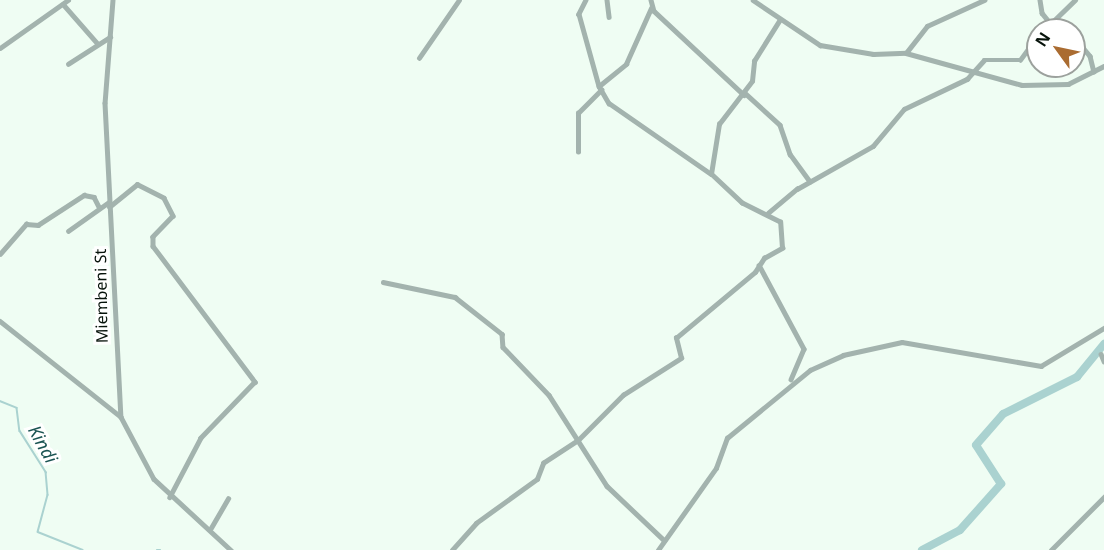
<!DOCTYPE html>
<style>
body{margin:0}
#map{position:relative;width:1104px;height:550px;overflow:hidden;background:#effdf3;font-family:"Noto Sans",sans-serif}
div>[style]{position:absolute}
.stream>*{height:1.5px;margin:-0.75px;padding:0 0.75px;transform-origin:0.75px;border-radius:0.75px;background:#aad2d0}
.river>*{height:8px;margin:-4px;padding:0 4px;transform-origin:4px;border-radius:4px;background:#aad2d0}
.minor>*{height:4.5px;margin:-2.25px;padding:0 2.25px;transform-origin:2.25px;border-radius:2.25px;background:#a3b3ae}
span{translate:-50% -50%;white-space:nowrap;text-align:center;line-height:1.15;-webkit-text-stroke:6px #fff;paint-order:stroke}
.street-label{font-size:16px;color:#07130b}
.water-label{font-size:18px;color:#1b5453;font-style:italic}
.north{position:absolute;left:1026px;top:18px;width:60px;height:60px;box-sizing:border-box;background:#fff;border:2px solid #9ca19d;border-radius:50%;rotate:303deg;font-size:16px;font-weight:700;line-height:24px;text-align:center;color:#07130b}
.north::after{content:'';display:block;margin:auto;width:21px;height:27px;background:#aa6c31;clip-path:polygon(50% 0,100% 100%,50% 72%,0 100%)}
</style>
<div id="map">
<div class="stream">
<div style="left:0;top:401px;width:18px;rotate:22deg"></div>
<div style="left:17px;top:408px;width:23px;rotate:83deg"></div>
<div style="left:20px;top:431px;width:49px;rotate:57.6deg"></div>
<div style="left:46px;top:472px;width:23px;rotate:85deg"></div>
<div style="left:48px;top:495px;width:38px;rotate:105deg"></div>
<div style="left:38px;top:532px;width:48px;rotate:21.8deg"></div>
<div style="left:157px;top:550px;width:3px"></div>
</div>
<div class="river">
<div style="left:922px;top:550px;width:43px;rotate:-27.8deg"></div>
<div style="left:960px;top:530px;width:62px;rotate:-48.3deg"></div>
<div style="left:1001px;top:484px;width:46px;rotate:-122.7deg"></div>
<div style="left:976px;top:445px;width:41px;rotate:-48.9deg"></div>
<div style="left:1003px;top:414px;width:83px;rotate:-26.6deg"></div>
<div style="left:1077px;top:377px;width:43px;rotate:-50.7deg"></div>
</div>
<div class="minor">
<div style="left:113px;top:0;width:103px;rotate:94.4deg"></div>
<div style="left:105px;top:103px;width:314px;rotate:87.1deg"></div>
<div style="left:121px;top:417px;width:70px;rotate:62deg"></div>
<div style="left:154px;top:479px;width:105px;rotate:42.7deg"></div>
<div style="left:586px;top:0;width:16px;rotate:117deg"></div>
<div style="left:579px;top:14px;width:75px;rotate:74.5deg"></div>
<div style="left:599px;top:86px;width:20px;rotate:60deg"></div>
<div style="left:609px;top:103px;width:124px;rotate:34.8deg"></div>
<div style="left:607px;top:0;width:17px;rotate:83deg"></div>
<div style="left:651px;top:0;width:11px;rotate:75deg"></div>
<div style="left:654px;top:11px;width:123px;rotate:43deg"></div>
<div style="left:753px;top:0;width:81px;rotate:33.9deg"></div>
<div style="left:820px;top:45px;width:54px;rotate:9.6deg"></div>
<div style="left:873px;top:54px;width:33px;rotate:-2deg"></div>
<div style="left:906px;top:53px;width:120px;rotate:15.4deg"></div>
<div style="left:1022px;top:85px;width:46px;rotate:-1.2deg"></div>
<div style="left:1068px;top:84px;width:40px;rotate:-26.6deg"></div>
<div style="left:1040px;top:0;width:13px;rotate:81deg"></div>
<div style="left:1042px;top:13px;width:22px;rotate:51deg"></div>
<div style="left:63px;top:4px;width:53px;rotate:48.8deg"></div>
<div style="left:1044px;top:30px;width:43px;rotate:-44.1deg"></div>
<div style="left:1074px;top:37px;width:25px;rotate:50deg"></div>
<div style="left:1090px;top:56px;width:16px;rotate:76deg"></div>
<div style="left:0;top:48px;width:83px;rotate:-35.2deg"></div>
<div style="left:906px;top:53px;width:34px;rotate:-52deg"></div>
<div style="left:927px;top:26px;width:63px;rotate:-24.5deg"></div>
<div style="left:419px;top:58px;width:70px;rotate:-55.4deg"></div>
<div style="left:68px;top:64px;width:50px;rotate:-32.7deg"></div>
<div style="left:599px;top:86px;width:35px;rotate:-39deg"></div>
<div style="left:626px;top:64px;width:61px;rotate:-65.9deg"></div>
<div style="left:745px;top:93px;width:47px;rotate:42.4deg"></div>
<div style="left:780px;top:125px;width:31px;rotate:71deg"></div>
<div style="left:790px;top:154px;width:34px;rotate:54deg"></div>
<div style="left:578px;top:152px;width:39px;rotate:-90deg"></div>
<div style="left:578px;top:113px;width:33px;rotate:-45deg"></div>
<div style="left:109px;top:207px;width:36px;rotate:-39deg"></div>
<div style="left:137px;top:184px;width:30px;rotate:27deg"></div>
<div style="left:164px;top:198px;width:20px;rotate:63deg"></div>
<div style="left:173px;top:216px;width:29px;rotate:134deg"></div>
<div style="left:153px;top:237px;width:9px;rotate:90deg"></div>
<div style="left:153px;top:246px;width:170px;rotate:53.1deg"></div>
<div style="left:255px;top:382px;width:78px;rotate:134deg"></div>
<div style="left:201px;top:438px;width:67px;rotate:117.7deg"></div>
<div style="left:768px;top:213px;width:38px;rotate:-40deg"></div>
<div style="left:797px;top:189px;width:87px;rotate:-29.5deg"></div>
<div style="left:873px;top:146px;width:48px;rotate:-50deg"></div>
<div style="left:904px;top:109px;width:70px;rotate:-25.5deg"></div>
<div style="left:967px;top:79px;width:25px;rotate:-48deg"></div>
<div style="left:984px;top:60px;width:36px"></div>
<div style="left:1020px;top:60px;width:31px;rotate:-54deg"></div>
<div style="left:68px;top:231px;width:50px;rotate:-35.3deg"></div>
<div style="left:0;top:254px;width:40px;rotate:-49deg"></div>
<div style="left:26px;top:224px;width:12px;rotate:5deg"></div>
<div style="left:38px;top:225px;width:55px;rotate:-33.1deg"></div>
<div style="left:84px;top:195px;width:10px;rotate:11deg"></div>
<div style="left:94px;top:197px;width:11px;rotate:63deg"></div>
<div style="left:759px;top:265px;width:95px;rotate:61.8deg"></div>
<div style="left:804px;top:349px;width:33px;rotate:113deg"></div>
<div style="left:383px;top:282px;width:74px;rotate:11.8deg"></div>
<div style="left:455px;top:297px;width:60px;rotate:38.2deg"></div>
<div style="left:502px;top:334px;width:13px;rotate:86deg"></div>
<div style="left:503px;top:347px;width:66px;rotate:46.2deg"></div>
<div style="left:549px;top:395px;width:108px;rotate:57.5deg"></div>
<div style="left:607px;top:486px;width:79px;rotate:43.5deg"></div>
<div style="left:0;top:321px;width:154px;rotate:38.4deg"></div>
<div style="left:1101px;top:354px;width:8px;rotate:67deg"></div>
<div style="left:211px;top:528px;width:34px;rotate:-60deg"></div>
<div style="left:452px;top:550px;width:36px;rotate:-48deg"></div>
<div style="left:476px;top:523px;width:75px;rotate:-35.8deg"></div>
<div style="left:537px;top:479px;width:17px;rotate:-69deg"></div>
<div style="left:543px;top:463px;width:42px;rotate:-33.3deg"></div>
<div style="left:578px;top:440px;width:64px;rotate:-45deg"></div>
<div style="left:623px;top:395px;width:69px;rotate:-32.5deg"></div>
<div style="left:681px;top:358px;width:21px;rotate:-104deg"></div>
<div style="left:676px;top:338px;width:103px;rotate:-39.9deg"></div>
<div style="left:755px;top:272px;width:17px;rotate:-57deg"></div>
<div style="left:764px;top:258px;width:21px;rotate:-29deg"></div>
<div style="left:782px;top:248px;width:26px;rotate:-94deg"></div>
<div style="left:780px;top:222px;width:42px;rotate:-153.4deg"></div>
<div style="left:742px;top:203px;width:42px;rotate:-136.9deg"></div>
<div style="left:711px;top:174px;width:51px;rotate:-80.9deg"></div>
<div style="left:719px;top:124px;width:54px;rotate:-52.5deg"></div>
<div style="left:752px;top:81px;width:20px;rotate:-84deg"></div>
<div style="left:754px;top:61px;width:47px;rotate:-58deg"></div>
<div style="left:658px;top:550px;width:100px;rotate:-54.7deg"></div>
<div style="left:716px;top:468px;width:32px;rotate:-70deg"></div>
<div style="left:727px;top:438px;width:107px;rotate:-39.3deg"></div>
<div style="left:810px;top:370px;width:36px;rotate:-24deg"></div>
<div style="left:843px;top:355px;width:60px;rotate:-12.4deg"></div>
<div style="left:902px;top:342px;width:141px;rotate:9.8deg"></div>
<div style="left:1041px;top:366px;width:74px;rotate:-31.1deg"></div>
<div style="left:1051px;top:550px;width:75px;rotate:-45deg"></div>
</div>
<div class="street-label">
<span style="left:101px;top:296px;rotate:-91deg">Miembeni St</span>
</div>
<div class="water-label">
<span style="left:43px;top:444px;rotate:61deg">Kindi</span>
</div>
<div class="north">N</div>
</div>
